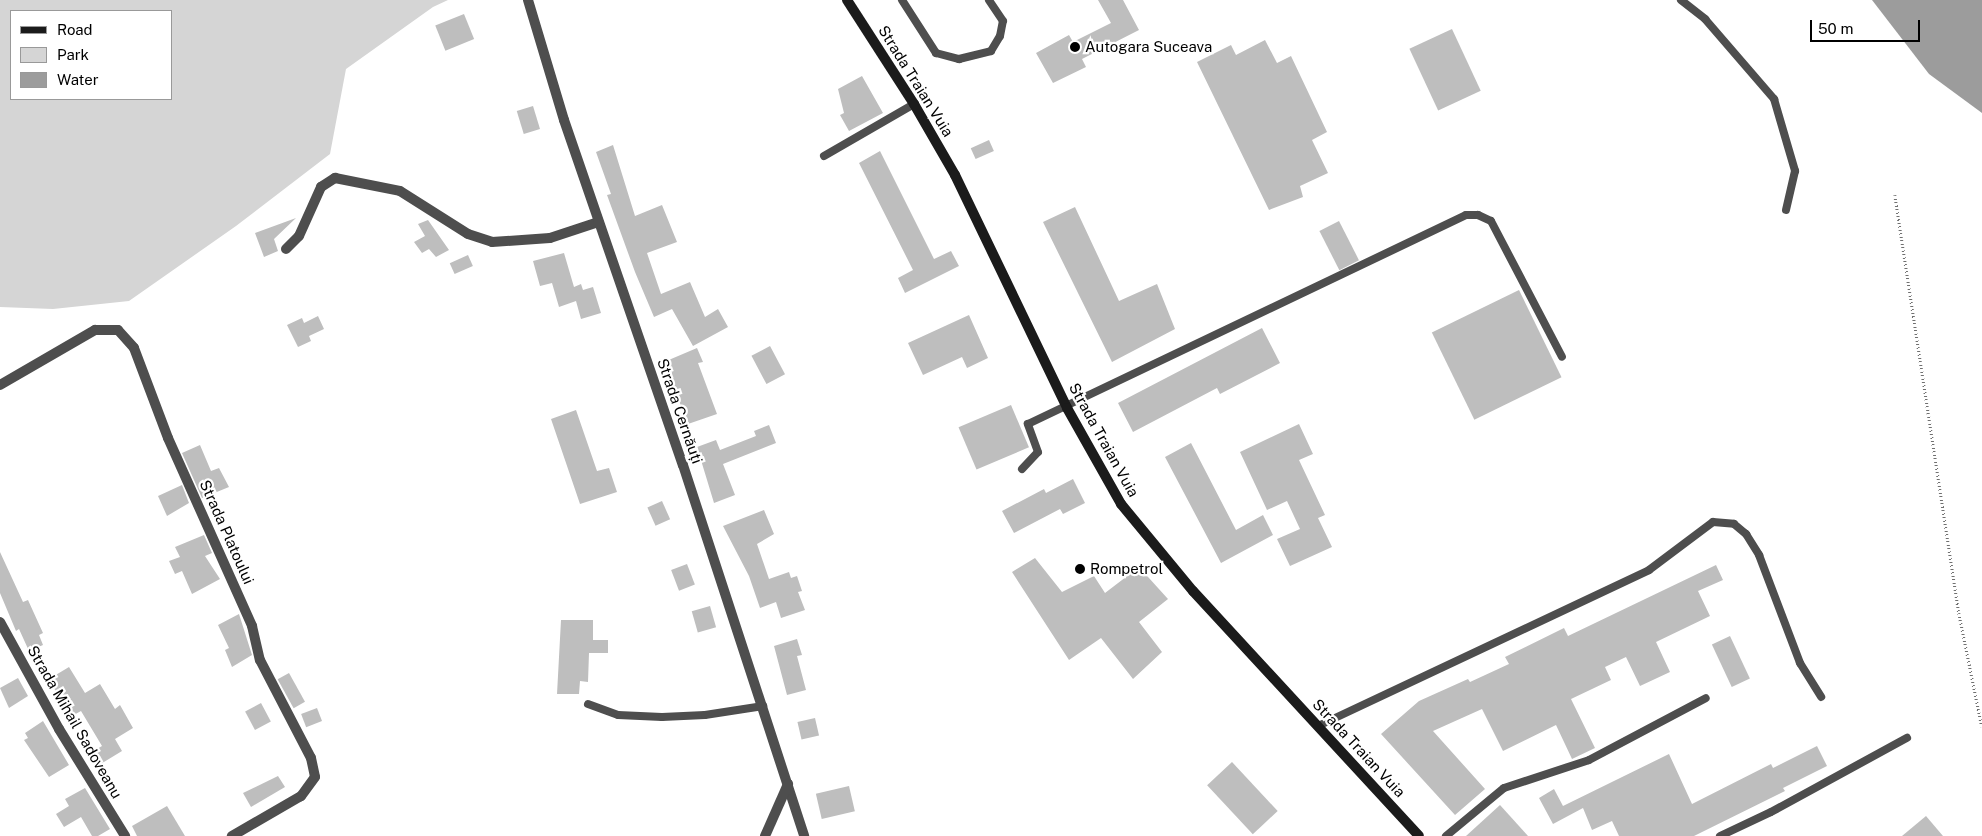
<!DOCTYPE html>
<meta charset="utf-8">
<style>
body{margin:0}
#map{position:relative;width:1982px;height:836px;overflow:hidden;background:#fff;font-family:"Public Sans",sans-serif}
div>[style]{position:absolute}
.green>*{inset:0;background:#d5d5d5}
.water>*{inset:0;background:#9c9c9c}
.building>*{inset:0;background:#bebebe;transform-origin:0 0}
.path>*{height:2.5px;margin-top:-1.25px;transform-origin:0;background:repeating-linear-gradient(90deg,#707070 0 1px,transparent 0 3.5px)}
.service>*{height:8px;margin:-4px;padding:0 4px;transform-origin:4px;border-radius:4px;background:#4e4e4e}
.minor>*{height:10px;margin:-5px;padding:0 5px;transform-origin:5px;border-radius:5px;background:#4e4e4e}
.tertiary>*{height:10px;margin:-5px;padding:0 5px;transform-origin:5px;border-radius:5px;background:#4e4e4e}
.secondary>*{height:10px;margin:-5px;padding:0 5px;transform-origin:5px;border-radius:5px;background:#1b1b1b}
.dots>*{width:14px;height:14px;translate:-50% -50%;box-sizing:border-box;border:2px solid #fff;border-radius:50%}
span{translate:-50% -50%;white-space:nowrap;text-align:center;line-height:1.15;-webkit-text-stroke:4.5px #fff;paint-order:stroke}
.poi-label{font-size:15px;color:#000}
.left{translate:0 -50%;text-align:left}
.street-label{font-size:15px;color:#000}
.legend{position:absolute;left:10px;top:10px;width:162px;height:90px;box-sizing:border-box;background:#fff;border:1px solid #999;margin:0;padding:6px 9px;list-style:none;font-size:15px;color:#000}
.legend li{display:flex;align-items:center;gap:10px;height:25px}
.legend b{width:25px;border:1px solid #999}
.scale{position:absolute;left:1810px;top:20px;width:110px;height:22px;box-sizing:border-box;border:2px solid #000;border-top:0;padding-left:6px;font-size:15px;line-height:18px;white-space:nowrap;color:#000;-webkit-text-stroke:4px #fff;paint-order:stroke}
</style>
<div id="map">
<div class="green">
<div style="clip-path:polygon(evenodd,0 0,448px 0,433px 7px,346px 69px,330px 154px,236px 226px,129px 301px,53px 309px,0 307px,0 0,11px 11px,171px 11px,171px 99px,11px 99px,11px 11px)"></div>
</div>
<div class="water">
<div style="clip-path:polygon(1872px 0,1982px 0,1982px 113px,1929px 74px)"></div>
</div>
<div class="building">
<div style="clip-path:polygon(1098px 0,1123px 0,1139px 30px,1082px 59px,1086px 67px,1053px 83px,1036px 53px,1069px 35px,1073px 42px,1111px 23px)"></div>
<div style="left:464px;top:14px;width:27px;height:31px;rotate:68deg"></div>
<div style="left:1452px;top:29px;width:68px;height:47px;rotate:65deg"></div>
<div style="clip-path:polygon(1265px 40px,1277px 63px,1291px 56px,1327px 132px,1312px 140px,1328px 173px,1300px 186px,1303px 197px,1269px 210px,1197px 62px,1231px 45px,1236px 55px)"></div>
<div style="clip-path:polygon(862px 76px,883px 113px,849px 131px,840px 115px,844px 113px,838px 89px)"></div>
<div style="left:533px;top:106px;width:24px;height:17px;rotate:73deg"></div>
<div style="left:989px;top:140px;width:12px;height:20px;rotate:66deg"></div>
<div style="clip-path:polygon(613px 145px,635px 216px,662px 205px,677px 242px,647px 253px,661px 294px,690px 282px,705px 317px,718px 309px,728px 327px,693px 346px,672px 309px,654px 317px,635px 272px,607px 195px,611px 194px,596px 152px)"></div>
<div style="clip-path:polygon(880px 151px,934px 259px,951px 251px,959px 266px,905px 293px,898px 278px,913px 270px,859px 163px)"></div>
<div style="clip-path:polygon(1075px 207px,1119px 301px,1157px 284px,1175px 329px,1112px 362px,1043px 222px)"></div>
<div style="clip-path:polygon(296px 218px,274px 239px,278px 251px,264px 257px,255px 233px)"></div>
<div style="clip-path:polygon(428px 220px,449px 250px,436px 257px,429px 249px,422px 253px,414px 242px,425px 236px,418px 224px)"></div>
<div style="left:1339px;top:221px;width:44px;height:22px;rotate:63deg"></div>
<div style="clip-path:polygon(564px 253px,574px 287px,581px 284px,583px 290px,593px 287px,601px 313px,581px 319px,576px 301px,559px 307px,552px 283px,540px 286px,533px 261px)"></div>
<div style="left:468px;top:255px;width:12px;height:20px;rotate:66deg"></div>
<div style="left:1519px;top:290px;width:97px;height:97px;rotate:64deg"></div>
<div style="clip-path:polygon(969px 315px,988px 358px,967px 368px,962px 357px,923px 375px,908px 343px)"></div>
<div style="clip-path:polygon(318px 316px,324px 329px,309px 336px,311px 341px,298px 347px,287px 325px,302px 318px,304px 323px)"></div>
<div style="clip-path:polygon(1262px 328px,1280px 363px,1220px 394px,1217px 388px,1133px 432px,1118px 403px)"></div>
<div style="left:770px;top:346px;width:32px;height:21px;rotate:62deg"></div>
<div style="clip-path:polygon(697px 348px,703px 362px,698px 363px,717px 414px,688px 424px,664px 362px)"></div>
<div style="left:1011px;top:405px;width:46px;height:57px;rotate:67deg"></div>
<div style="clip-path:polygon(576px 410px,597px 471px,609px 468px,617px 492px,580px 504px,551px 419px)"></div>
<div style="clip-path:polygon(1299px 424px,1313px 454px,1299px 460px,1325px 515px,1318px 518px,1332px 547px,1290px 566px,1277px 539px,1300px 529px,1287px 501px,1267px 510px,1240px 452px)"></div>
<div style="clip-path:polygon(769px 425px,776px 443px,723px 464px,735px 495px,714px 503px,697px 447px,716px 440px,720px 450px,756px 436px,754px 431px)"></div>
<div style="clip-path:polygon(1191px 443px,1236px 530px,1263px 515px,1273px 535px,1221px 563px,1165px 457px)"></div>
<div style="clip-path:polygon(200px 445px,211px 471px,219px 468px,229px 487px,202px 498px,182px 453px)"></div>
<div style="clip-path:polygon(1073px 479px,1085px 503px,1063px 514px,1060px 509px,1014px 533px,1002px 511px,1044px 489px,1046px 493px)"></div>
<div style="clip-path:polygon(182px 485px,189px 503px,167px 516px,158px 496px)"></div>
<div style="left:662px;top:501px;width:20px;height:16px;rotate:66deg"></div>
<div style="clip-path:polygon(764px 510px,774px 534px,757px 544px,769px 579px,789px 572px,791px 578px,797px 576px,802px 591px,798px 592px,805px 610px,781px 618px,776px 602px,760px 608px,749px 576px,723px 526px)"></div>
<div style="clip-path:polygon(204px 535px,212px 553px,205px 556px,220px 579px,192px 594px,182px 571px,175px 574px,169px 561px,180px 557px,175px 547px)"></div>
<div style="clip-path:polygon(0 552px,23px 602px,28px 600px,43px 633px,39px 635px,43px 645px,29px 651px,19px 629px,16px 631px,0 593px)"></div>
<div style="clip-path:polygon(1035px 558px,1062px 592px,1094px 576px,1105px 593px,1139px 567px,1168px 599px,1139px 622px,1162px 652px,1133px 679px,1101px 638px,1069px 660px,1012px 572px)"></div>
<div style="left:687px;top:564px;width:22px;height:17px;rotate:69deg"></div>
<div style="clip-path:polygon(1716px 565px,1723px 580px,1698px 591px,1710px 616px,1656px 642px,1670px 672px,1640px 686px,1626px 657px,1605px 667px,1611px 680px,1571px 699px,1595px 748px,1572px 759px,1556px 725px,1503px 751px,1482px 709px,1433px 731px,1485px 789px,1455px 815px,1381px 734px,1419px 701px,1468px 679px,1470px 682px,1509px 664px,1505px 657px,1564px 628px,1568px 636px)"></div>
<div style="left:710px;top:606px;width:22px;height:19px;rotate:74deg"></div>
<div style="clip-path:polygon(239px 614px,252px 655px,232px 667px,225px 650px,229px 648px,218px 625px)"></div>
<div style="clip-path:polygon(561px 620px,593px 620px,593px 640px,608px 640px,608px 653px,589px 653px,588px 682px,580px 681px,579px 694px,557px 694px)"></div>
<div style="left:1730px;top:636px;width:47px;height:20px;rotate:65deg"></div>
<div style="clip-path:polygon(797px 639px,802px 655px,797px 656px,806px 690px,787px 695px,774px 646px)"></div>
<div style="clip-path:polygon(69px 667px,85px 693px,100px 684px,115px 709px,120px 705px,133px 728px,115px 739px,122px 751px,99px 765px,92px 752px,102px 746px,81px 711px,70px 717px,49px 679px)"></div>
<div style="left:289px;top:673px;width:33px;height:13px;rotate:61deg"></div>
<div style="clip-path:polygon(18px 678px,28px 696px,9px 708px,0 688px)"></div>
<div style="left:261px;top:703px;width:21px;height:18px;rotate:62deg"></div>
<div style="left:317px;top:708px;width:14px;height:17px;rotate:69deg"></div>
<div style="left:815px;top:718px;width:18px;height:18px;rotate:77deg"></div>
<div style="clip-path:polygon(43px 721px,69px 765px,49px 777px,24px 740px,28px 738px,25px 733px)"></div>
<div style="clip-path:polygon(1817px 746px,1827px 766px,1783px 788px,1785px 791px,1694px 836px,1619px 836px,1612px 821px,1592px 830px,1583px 808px,1553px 824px,1539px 798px,1554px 789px,1563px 806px,1669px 754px,1692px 804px,1771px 764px,1773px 768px)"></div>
<div style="left:1232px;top:762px;width:67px;height:34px;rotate:47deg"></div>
<div style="clip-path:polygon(278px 776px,285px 787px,251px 807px,243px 793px)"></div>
<div style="left:849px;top:786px;width:26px;height:34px;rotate:77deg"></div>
<div style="clip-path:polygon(85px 788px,110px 829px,98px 836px,92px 836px,81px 817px,64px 827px,56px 814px,69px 806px,65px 799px)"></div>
<div style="clip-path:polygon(1500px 805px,1528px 836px,1466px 836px)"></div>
<div style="clip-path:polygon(167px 806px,185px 836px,137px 836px,132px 826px)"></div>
<div style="clip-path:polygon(1926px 816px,1943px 836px,1902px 836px)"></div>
</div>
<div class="path">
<div style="left:1895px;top:195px;width:423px;rotate:81.3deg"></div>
<div style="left:1959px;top:613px;width:116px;rotate:78.6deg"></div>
</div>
<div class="service">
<div style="left:902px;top:0;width:63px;rotate:57.3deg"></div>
<div style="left:936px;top:53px;width:24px;rotate:15deg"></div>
<div style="left:959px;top:59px;width:33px;rotate:-14deg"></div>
<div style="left:991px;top:51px;width:17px;rotate:-59deg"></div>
<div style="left:1000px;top:36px;width:15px;rotate:-79deg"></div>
<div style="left:1003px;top:21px;width:25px;rotate:-124deg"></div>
<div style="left:1681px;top:0;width:31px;rotate:38deg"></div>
<div style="left:1705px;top:19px;width:106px;rotate:49.2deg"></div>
<div style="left:1774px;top:99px;width:75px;rotate:73.7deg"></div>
<div style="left:1795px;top:171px;width:40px;rotate:103deg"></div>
<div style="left:824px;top:156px;width:104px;rotate:-30deg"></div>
<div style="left:1022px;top:469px;width:23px;rotate:-47deg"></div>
<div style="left:1038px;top:452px;width:30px;rotate:-110deg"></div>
<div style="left:1028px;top:424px;width:485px;rotate:-25.5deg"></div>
<div style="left:1466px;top:215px;width:12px"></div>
<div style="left:1478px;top:215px;width:14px;rotate:25deg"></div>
<div style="left:1491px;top:221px;width:153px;rotate:62.4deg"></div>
<div style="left:588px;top:704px;width:32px;rotate:20deg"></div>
<div style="left:618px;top:715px;width:44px;rotate:2.6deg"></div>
<div style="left:662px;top:717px;width:43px;rotate:-2.7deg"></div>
<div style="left:705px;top:715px;width:59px;rotate:-8.8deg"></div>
<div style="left:1318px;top:726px;width:366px;rotate:-25.2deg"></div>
<div style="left:1649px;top:570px;width:80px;rotate:-36.9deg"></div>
<div style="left:1713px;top:522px;width:21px;rotate:5deg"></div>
<div style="left:1734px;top:524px;width:16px;rotate:40deg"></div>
<div style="left:1746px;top:534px;width:25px;rotate:58deg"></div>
<div style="left:1759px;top:555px;width:116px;rotate:69.2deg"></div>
<div style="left:1800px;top:663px;width:40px;rotate:58deg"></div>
<div style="left:1446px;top:836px;width:75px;rotate:-39.6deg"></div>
<div style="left:1504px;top:788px;width:89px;rotate:-18.2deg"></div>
<div style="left:1589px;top:760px;width:132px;rotate:-27.9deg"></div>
<div style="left:1720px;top:836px;width:56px;rotate:-25.2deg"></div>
<div style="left:1771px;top:812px;width:155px;rotate:-28.6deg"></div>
</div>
<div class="minor">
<div style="left:286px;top:249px;width:18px;rotate:-45deg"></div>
<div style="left:299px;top:236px;width:54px;rotate:-65.8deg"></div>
<div style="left:321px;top:187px;width:17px;rotate:-33deg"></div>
<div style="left:335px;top:178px;width:66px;rotate:11.3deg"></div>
<div style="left:400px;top:191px;width:80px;rotate:32.3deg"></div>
<div style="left:468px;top:234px;width:25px;rotate:18deg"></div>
<div style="left:492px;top:242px;width:58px;rotate:-3.9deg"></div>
<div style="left:550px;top:238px;width:51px;rotate:-18.4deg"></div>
<div style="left:0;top:385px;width:110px;rotate:-30.1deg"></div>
<div style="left:95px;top:330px;width:23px"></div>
<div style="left:118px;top:330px;width:24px;rotate:48deg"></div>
<div style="left:134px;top:348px;width:96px;rotate:69.3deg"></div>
<div style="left:168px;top:438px;width:206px;rotate:65.9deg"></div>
<div style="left:252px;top:626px;width:35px;rotate:77deg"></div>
<div style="left:260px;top:660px;width:110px;rotate:62.5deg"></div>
<div style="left:311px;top:758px;width:19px;rotate:78deg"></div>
<div style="left:315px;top:777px;width:24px;rotate:126deg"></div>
<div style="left:301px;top:796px;width:80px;rotate:149.9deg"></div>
<div style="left:0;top:622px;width:122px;rotate:61.1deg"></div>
<div style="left:59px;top:729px;width:126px;rotate:58.3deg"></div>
</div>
<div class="tertiary">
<div style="left:528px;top:0;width:125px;rotate:73.3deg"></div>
<div style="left:564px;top:120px;width:365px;rotate:71deg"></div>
<div style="left:683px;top:465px;width:390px;rotate:71.9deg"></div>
<div style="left:765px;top:836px;width:57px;rotate:-66.1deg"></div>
</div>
<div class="secondary">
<div style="left:847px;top:0;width:124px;rotate:57.2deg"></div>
<div style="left:914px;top:104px;width:82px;rotate:60deg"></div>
<div style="left:955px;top:175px;width:259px;rotate:64.3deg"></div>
<div style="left:1067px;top:408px;width:110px;rotate:60.6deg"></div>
<div style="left:1121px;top:504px;width:113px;rotate:50.4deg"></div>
<div style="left:1193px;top:591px;width:333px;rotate:47.3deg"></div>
</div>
<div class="dots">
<div style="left:1075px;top:47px;background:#000"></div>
<div style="left:1080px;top:569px;background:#000"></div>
</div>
<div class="poi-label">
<span class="left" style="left:1085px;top:47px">Autogara Suceava</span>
<span class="left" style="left:1090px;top:569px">Rompetrol</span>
</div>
<div class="street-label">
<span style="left:916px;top:81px;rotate:58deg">Strada Traian Vuia</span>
<span style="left:680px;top:411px;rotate:71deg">Strada Cernăuți</span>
<span style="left:1104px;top:440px;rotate:61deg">Strada Traian Vuia</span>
<span style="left:227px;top:532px;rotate:66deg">Strada Platoului</span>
<span style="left:75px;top:722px;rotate:60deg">Strada Mihail Sadoveanu</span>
<span style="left:1359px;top:748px;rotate:47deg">Strada Traian Vuia</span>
</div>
<ul class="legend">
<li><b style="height:6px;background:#1b1b1b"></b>Road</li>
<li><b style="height:14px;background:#d5d5d5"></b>Park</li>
<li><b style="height:14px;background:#9c9c9c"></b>Water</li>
</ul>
<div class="scale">50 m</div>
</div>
